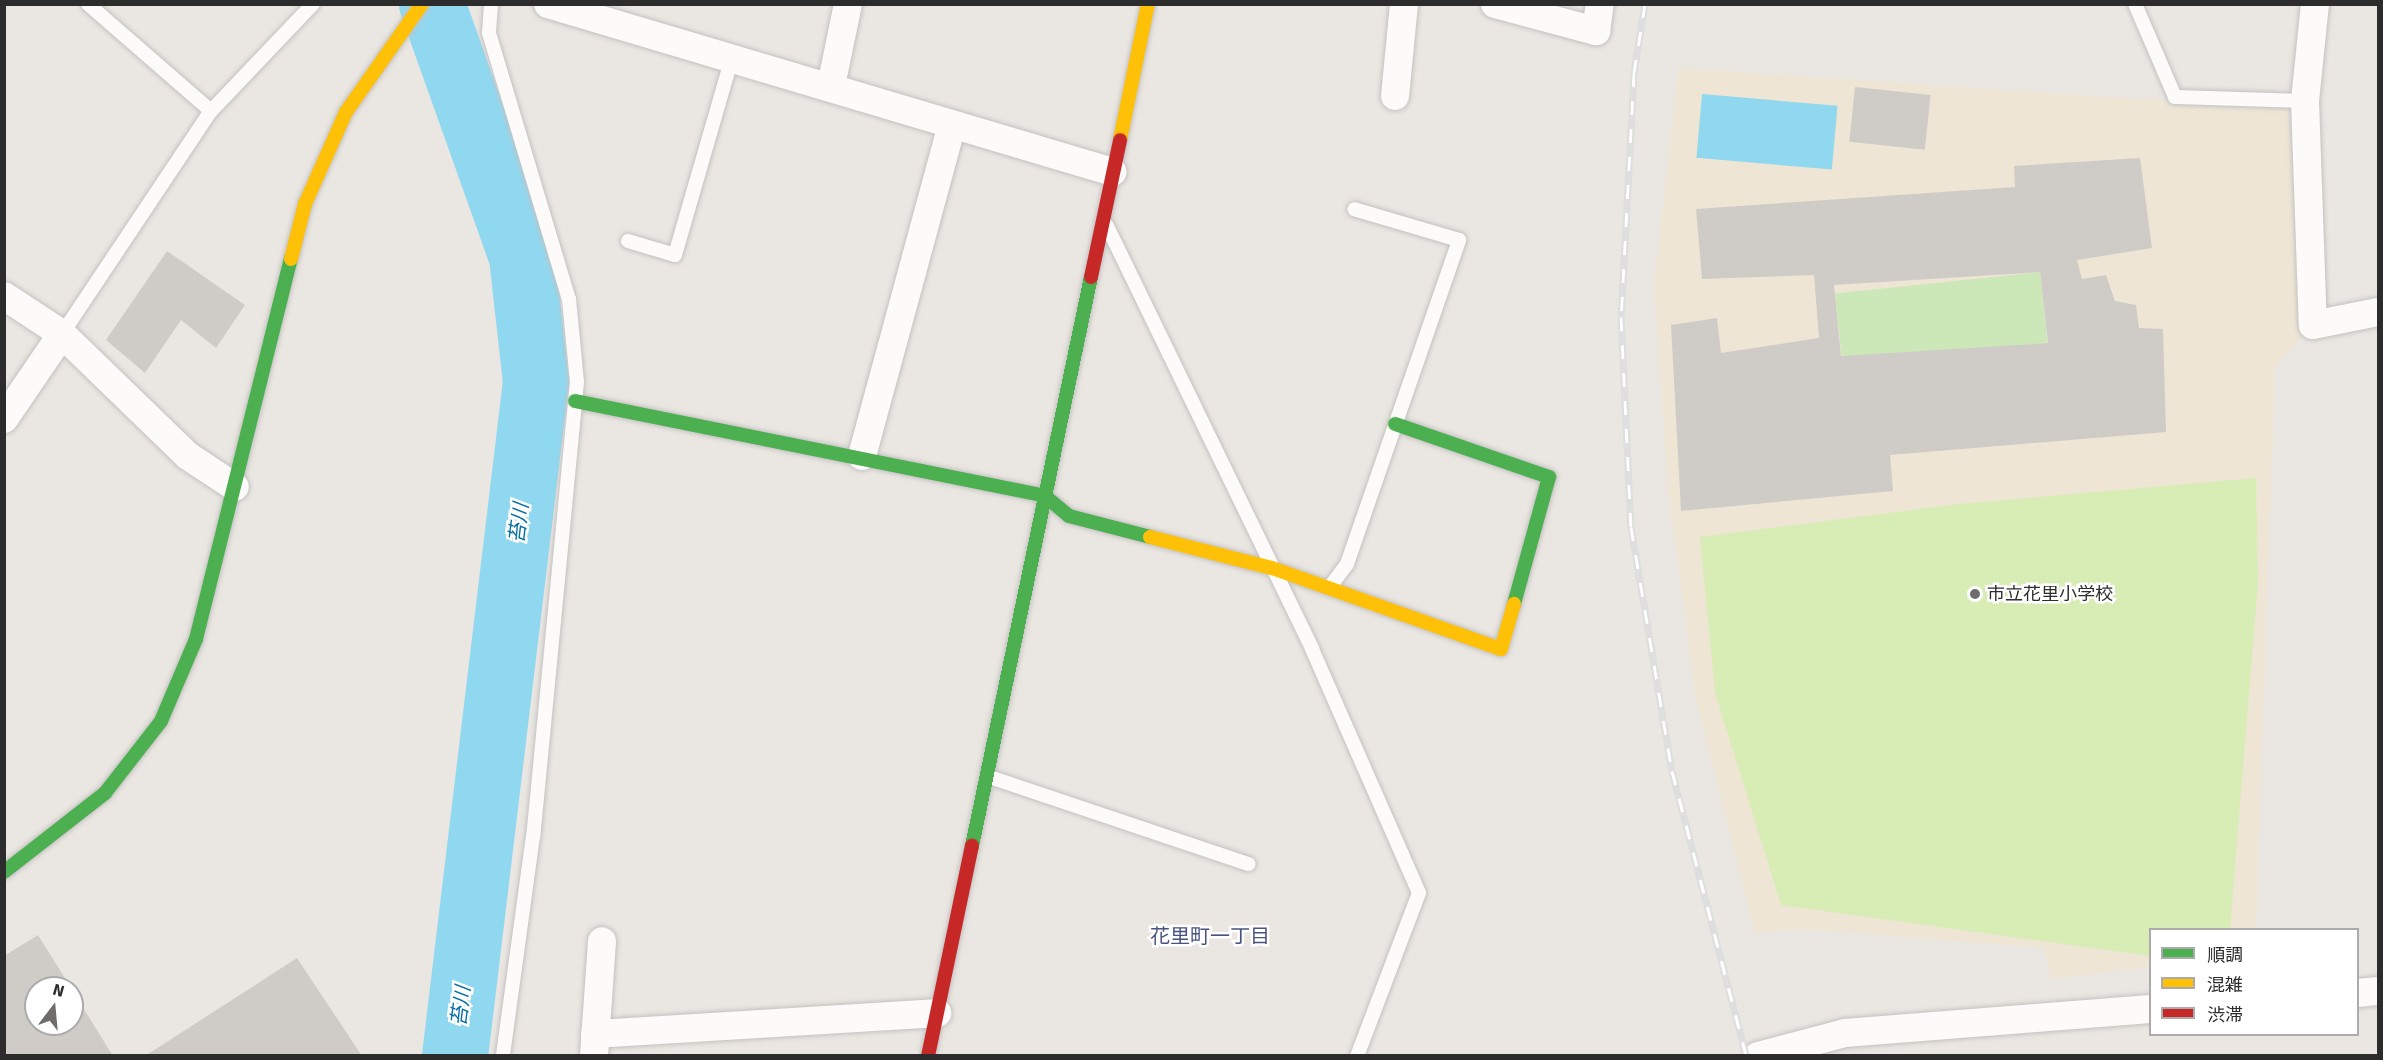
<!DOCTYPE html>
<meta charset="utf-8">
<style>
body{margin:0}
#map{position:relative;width:2383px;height:1060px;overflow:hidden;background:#eae6e1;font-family:Signika,"Noto Sans JP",sans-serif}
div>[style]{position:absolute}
.education>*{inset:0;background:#eee5d5}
.green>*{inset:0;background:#cce7b8;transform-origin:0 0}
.pitch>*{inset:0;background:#d8ecb6}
.water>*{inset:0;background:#90d8f0;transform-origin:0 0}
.river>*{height:66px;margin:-33px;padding:0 33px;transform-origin:33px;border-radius:33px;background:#90d8f0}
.building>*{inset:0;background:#cfccc8;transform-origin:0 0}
.roads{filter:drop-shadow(0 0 2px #c3c2c2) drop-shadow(0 0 2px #c3c2c2)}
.lane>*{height:14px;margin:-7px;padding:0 7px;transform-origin:7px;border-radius:7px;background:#fcfbfa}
.street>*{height:28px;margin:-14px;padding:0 14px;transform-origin:14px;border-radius:14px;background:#fcfbfa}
.fast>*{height:14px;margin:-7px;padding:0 7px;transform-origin:7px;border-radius:7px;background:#4caf50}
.slow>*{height:14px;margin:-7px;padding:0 7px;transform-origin:7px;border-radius:7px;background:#ffc107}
.jam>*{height:14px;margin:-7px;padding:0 7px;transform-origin:7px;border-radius:7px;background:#c62828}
.rail>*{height:7px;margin-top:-3.5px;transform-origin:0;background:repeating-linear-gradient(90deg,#fff 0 14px,#dededf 0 28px);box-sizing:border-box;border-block:2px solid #dededf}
.dots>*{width:16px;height:16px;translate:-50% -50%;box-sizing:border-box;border:3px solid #fff;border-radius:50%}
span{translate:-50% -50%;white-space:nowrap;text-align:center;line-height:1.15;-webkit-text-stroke:5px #fff;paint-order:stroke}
.poi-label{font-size:18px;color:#2c2c2c}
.left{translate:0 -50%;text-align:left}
.water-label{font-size:20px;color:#0570a6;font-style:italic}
.neighbourhood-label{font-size:20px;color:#495380}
.frame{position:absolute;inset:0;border:6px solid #2c2c2c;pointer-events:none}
.legend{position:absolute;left:2149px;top:928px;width:210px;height:108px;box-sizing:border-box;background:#fff;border:2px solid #ababab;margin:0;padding:8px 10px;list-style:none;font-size:18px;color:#2c2c2c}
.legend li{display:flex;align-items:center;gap:12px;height:30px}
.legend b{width:30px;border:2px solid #ababab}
.north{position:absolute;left:24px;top:976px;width:60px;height:60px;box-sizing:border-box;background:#fff;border:2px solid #ababab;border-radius:50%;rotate:16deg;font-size:16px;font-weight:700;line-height:24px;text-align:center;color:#2c2c2c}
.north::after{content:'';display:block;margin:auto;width:21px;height:27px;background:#6e6d6b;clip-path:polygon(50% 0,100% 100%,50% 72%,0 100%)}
</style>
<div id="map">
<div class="education">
<div style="clip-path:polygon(1679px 68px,2288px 109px,2303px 335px,2275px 367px,2256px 929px,2150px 930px,2150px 967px,2051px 979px,2044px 948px,1806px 929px,1755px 933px,1696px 700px,1668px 488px,1654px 283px)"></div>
</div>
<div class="green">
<div style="left:2040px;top:272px;width:71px;height:206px;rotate:84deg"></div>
</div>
<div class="pitch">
<div style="clip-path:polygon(2256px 478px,2258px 583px,2230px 929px,2150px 930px,2150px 956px,1781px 905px,1715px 693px,1700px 537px,1959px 504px)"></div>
</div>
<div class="water">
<div style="left:1702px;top:94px;width:136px;height:64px;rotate:5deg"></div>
</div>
<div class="river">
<div style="left:432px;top:4px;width:269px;rotate:70.4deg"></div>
<div style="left:522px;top:257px;width:126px;rotate:83.6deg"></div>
<div style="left:536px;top:382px;width:679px;rotate:96.85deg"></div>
</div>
<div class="building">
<div style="left:1855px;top:87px;width:76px;height:55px;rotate:6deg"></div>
<div style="clip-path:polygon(evenodd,2140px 158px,2152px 248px,2077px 260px,2082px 279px,2106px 275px,2115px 301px,2136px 305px,2139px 328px,2163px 329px,2166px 432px,1890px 455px,1893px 491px,1681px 511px,1671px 325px,1717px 318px,1721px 353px,1819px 338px,1814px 275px,1702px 279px,1696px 209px,2015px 187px,2014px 166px,2140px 158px,2040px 272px,2048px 343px,1841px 356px,1834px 285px,2040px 272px)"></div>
<div style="clip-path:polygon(167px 251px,245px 305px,216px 348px,181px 320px,145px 373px,106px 340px)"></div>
<div style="clip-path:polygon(38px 935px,71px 988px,36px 988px,36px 1024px,72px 1024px,72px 990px,113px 1056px,4px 1056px,4px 956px)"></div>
<div style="clip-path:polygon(297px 958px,362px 1056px,145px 1056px)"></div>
</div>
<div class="roads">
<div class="lane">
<div style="left:88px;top:4px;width:163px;rotate:41deg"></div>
<div style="left:491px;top:4px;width:29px;rotate:94deg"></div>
<div style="left:489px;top:33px;width:278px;rotate:73.3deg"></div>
<div style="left:569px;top:299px;width:83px;rotate:84.5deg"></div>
<div style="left:577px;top:382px;width:456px;rotate:95.5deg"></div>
<div style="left:533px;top:836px;width:222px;rotate:97.8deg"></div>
<div style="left:2135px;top:4px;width:101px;rotate:66.7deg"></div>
<div style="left:2175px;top:97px;width:130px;rotate:1.8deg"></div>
<div style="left:1107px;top:226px;width:470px;rotate:64.1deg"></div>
<div style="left:1312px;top:649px;width:266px;rotate:66.3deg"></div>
<div style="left:1419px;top:893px;width:174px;rotate:110.8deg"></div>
<div style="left:628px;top:241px;width:49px;rotate:16.6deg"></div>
<div style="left:675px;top:255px;width:206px;rotate:-73.9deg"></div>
<div style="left:62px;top:334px;width:268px;rotate:-56.3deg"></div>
<div style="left:211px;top:111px;width:148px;rotate:-46.4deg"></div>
<div style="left:1329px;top:588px;width:30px;rotate:-53deg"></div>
<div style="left:1347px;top:564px;width:343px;rotate:-70.9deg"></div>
<div style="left:1459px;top:240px;width:109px;rotate:-163.6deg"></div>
<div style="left:987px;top:776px;width:276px;rotate:18.6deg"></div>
</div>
<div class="street">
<div style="left:548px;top:4px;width:589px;rotate:16.56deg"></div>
<div style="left:1495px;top:4px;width:105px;rotate:15deg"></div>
<div style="left:1596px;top:31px;width:27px;rotate:-82deg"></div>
<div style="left:2315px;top:4px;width:98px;rotate:95.9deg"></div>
<div style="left:2305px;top:101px;width:224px;rotate:88deg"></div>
<div style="left:2313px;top:325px;width:66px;rotate:-11.3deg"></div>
<div style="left:831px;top:86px;width:84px;rotate:-78.3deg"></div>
<div style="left:1395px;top:96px;width:92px;rotate:-84.4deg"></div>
<div style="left:4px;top:296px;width:69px;rotate:33.2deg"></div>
<div style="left:62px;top:334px;width:175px;rotate:44.1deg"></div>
<div style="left:188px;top:456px;width:56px;rotate:33.4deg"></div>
<div style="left:4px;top:419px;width:103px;rotate:-55.7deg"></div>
<div style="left:862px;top:456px;width:343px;rotate:-74.8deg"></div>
<div style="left:2358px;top:993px;width:20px;rotate:-6deg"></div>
<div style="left:595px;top:1034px;width:343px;rotate:-3.5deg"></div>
<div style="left:594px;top:1056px;width:115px;rotate:-86deg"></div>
<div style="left:1758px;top:1056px;width:90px;rotate:-14.8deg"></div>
<div style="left:1845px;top:1033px;width:306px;rotate:-4.5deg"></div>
</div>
<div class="fast">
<div style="left:575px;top:401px;width:480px;rotate:11.4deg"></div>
<div style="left:1045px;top:496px;width:31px;rotate:40deg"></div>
<div style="left:1069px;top:516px;width:84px;rotate:14.5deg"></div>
<div style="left:1395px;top:424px;width:163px;rotate:19deg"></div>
<div style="left:1549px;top:477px;width:132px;rotate:105.4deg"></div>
<div style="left:972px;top:846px;width:581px;rotate:-78.19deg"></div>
<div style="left:4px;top:872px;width:128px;rotate:-38deg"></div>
<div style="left:105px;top:793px;width:91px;rotate:-52.1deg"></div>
<div style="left:161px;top:721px;width:89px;rotate:-66.9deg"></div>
<div style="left:196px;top:639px;width:392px;rotate:-76deg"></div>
</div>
<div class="slow">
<div style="left:1120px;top:140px;width:139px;rotate:-78.4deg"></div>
<div style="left:291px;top:259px;width:57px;rotate:-75.7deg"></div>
<div style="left:305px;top:204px;width:101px;rotate:-66deg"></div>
<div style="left:346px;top:112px;width:132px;rotate:-54.9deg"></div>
<div style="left:1150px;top:537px;width:126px;rotate:14.3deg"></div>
<div style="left:1272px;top:568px;width:243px;rotate:19.5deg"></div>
<div style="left:1501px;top:649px;width:47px;rotate:-73.9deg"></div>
</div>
<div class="jam">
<div style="left:1091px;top:277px;width:140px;rotate:-78deg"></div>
<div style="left:928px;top:1056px;width:215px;rotate:-78.2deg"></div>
</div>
</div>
<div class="rail">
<div style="left:1645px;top:4px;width:70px;rotate:99.1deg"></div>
<div style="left:1634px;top:73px;width:244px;rotate:93deg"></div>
<div style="left:1621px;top:317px;width:210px;rotate:87.3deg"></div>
<div style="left:1631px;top:527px;width:247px;rotate:80.5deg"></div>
<div style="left:1672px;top:771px;width:294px;rotate:75.4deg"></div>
</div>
<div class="dots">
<div style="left:1975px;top:594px;background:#6e6d6b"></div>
</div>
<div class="poi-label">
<span class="left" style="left:1987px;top:594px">市立花里小学校</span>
</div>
<div class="water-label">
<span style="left:519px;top:523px;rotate:-83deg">苔川</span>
<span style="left:461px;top:1006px;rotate:-83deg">苔川</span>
</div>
<div class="neighbourhood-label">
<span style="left:1210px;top:936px">花里町一丁目</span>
</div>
<div class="frame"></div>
<ul class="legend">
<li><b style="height:8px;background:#4caf50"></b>順調</li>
<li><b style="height:8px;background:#ffc107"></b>混雑</li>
<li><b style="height:8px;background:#c62828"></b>渋滞</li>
</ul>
<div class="north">N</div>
</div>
